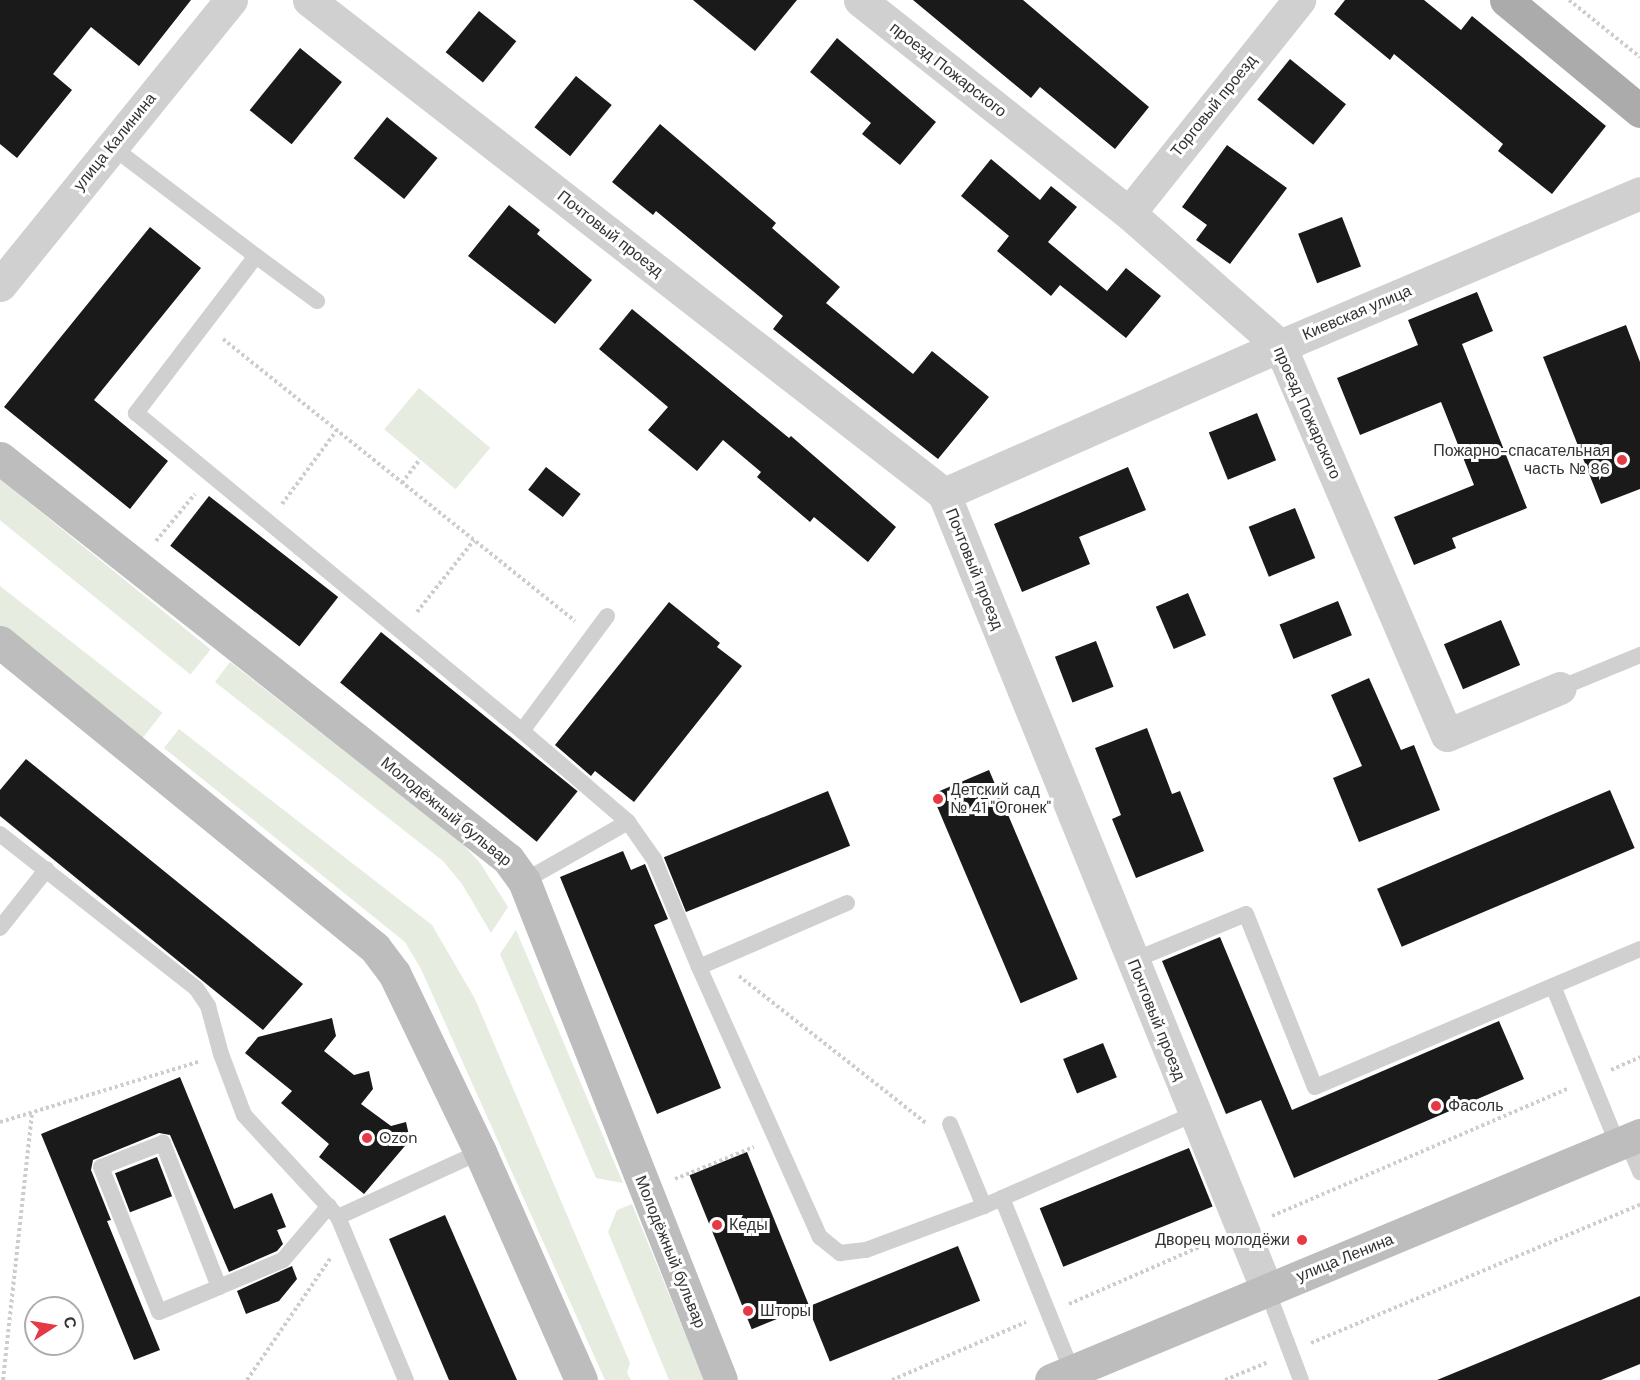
<!DOCTYPE html>
<meta charset="utf-8">
<style>
body{margin:0}
#map{position:relative;width:1640px;height:1380px;overflow:hidden;background:#fff;font-family:"DM Sans",sans-serif}
div>[style]{position:absolute}
.green>*{inset:0;background:#e6ecdf;transform-origin:0 0}
.building>*{inset:0;background:#1a1a1a;transform-origin:0 0}
.path>*{height:4px;margin-top:-2px;transform-origin:0;background:repeating-linear-gradient(90deg,#cdcdcd 0 3px,transparent 0 6px)}
.service>*{height:16px;margin:-8px;padding:0 8px;transform-origin:8px;border-radius:8px;background:#d0d0d0}
.minor>*{height:33px;margin:-16.5px;padding:0 16.5px;transform-origin:16.5px;border-radius:16.5px;background:#d0d0d0}
.tertiary>*{height:33px;margin:-16.5px;padding:0 16.5px;transform-origin:16.5px;border-radius:16.5px;background:#d0d0d0}
.secondary>*{height:33px;margin:-16.5px;padding:0 16.5px;transform-origin:16.5px;border-radius:16.5px;background:#bdbdbd}
.primary>*{height:33px;margin:-16.5px;padding:0 16.5px;transform-origin:16.5px;border-radius:16.5px;background:#ababab}
.dots>*{width:16px;height:16px;translate:-50% -50%;box-sizing:border-box;border:3px solid #fff;border-radius:50%}
span{translate:-50% -50%;white-space:nowrap;text-align:center;line-height:1.15;-webkit-text-stroke:6px #fff;paint-order:stroke}
.street-label{font-size:16px;color:#333}
.poi-label{font-size:16px;color:#333}
.right{translate:-100% -50%;text-align:right}
.left{translate:0 -50%;text-align:left}
.north{position:absolute;left:24px;top:1296px;width:60px;height:60px;box-sizing:border-box;background:#fff;border:2px solid #adadad;border-radius:50%;rotate:78deg;font-size:16px;font-weight:700;line-height:24px;text-align:center;color:#333}
.north::after{content:'';display:block;margin:auto;width:21px;height:27px;background:#e63946;clip-path:polygon(50% 0,100% 100%,50% 72%,0 100%)}
</style>
<div id="map">
<div class="green">
<div style="left:419px;top:388px;width:93px;height:54px;rotate:40deg"></div>
<div style="left:0;top:479px;width:271px;height:32px;rotate:39deg"></div>
<div style="left:0;top:586px;width:206px;height:32px;rotate:38deg"></div>
<div style="clip-path:polygon(230px 662px,462px 843px,480px 863px,508px 907px,491px 933px,462px 884px,443px 861px,215px 682px)"></div>
<div style="clip-path:polygon(179px 729px,432px 925px,475px 999px,630px 1363px,627px 1373px,631px 1380px,605px 1380px,421px 969px,405px 942px,164px 748px)"></div>
<div style="clip-path:polygon(516px 930px,623px 1183px,596px 1178px,500px 954px)"></div>
<div style="clip-path:polygon(632px 1204px,704px 1380px,669px 1380px,608px 1232px,617px 1210px)"></div>
</div>
<div class="building">
<div style="clip-path:polygon(0 0,191px 0,139px 66px,91px 27px,53px 74px,72px 90px,17px 158px,0 144px)"></div>
<div style="clip-path:polygon(693px 0,797px 0,755px 51px)"></div>
<div style="clip-path:polygon(913px 0,1023px 0,1149px 107px,1115px 149px,1040px 87px,1031px 98px)"></div>
<div style="clip-path:polygon(1345px 0,1424px 0,1461px 30px,1472px 16px,1606px 126px,1552px 194px,1498px 151px,1503px 144px,1394px 54px,1390px 60px,1334px 14px)"></div>
<div style="left:479px;top:11px;width:48px;height:53px;rotate:39deg"></div>
<div style="clip-path:polygon(837px 38px,936px 122px,900px 165px,862px 134px,871px 123px,810px 72px)"></div>
<div style="left:300px;top:48px;width:54px;height:80px;rotate:39deg"></div>
<div style="left:1290px;top:59px;width:72px;height:52px;rotate:39deg"></div>
<div style="left:576px;top:76px;width:46px;height:66px;rotate:39deg"></div>
<div style="left:387px;top:117px;width:65px;height:53px;rotate:39deg"></div>
<div style="clip-path:polygon(660px 124px,776px 223px,772px 228px,840px 287px,826px 303px,913px 374px,932px 351px,989px 397px,938px 459px,773px 329px,783px 316px,656px 211px,653px 215px,612px 182px)"></div>
<div style="clip-path:polygon(1227px 145px,1287px 188px,1230px 264px,1196px 240px,1207px 225px,1182px 207px)"></div>
<div style="clip-path:polygon(991px 159px,1040px 200px,1051px 186px,1077px 207px,1048px 242px,1107px 291px,1126px 268px,1161px 296px,1126px 338px,1060px 285px,1051px 296px,997px 251px,1009px 236px,961px 196px)"></div>
<div style="clip-path:polygon(509px 205px,540px 230px,537px 234px,592px 280px,555px 324px,468px 256px)"></div>
<div style="left:1342px;top:217px;width:53px;height:47px;rotate:69deg"></div>
<div style="clip-path:polygon(150px 227px,201px 268px,94px 400px,168px 461px,130px 509px,4px 407px)"></div>
<div style="clip-path:polygon(1477px 292px,1493px 331px,1462px 344px,1527px 508px,1452px 538px,1456px 548px,1414px 565px,1394px 517px,1474px 485px,1441px 402px,1360px 435px,1337px 378px,1418px 345px,1408px 320px)"></div>
<div style="clip-path:polygon(632px 309px,789px 438px,791px 436px,896px 527px,868px 562px,814px 517px,810px 522px,757px 477px,761px 472px,723px 440px,697px 471px,648px 430px,668px 407px,599px 349px)"></div>
<div style="clip-path:polygon(1626px 325px,1640px 362px,1640px 489px,1601px 504px,1543px 357px)"></div>
<div style="left:1257px;top:413px;width:51px;height:52px;rotate:68deg"></div>
<div style="left:546px;top:467px;width:44px;height:29px;rotate:38deg"></div>
<div style="clip-path:polygon(1128px 467px,1146px 510px,1079px 537px,1090px 564px,1022px 592px,994px 524px)"></div>
<div style="left:209px;top:496px;width:164px;height:63px;rotate:38deg"></div>
<div style="left:1295px;top:508px;width:54px;height:50px;rotate:68deg"></div>
<div style="left:1188px;top:593px;width:46px;height:35px;rotate:67deg"></div>
<div style="left:1338px;top:601px;width:37px;height:63px;rotate:68deg"></div>
<div style="clip-path:polygon(669px 602px,720px 643px,717px 647px,742px 666px,634px 802px,595px 771px,591px 776px,555px 745px)"></div>
<div style="left:1501px;top:620px;width:49px;height:62px;rotate:67deg"></div>
<div style="left:381px;top:632px;width:253px;height:65px;rotate:39deg"></div>
<div style="left:1096px;top:641px;width:49px;height:44px;rotate:69deg"></div>
<div style="clip-path:polygon(1369px 678px,1401px 750px,1414px 745px,1440px 810px,1359px 842px,1333px 778px,1362px 766px,1331px 695px)"></div>
<div style="clip-path:polygon(1147px 728px,1172px 794px,1180px 791px,1204px 851px,1136px 878px,1112px 819px,1121px 815px,1095px 748px)"></div>
<div style="clip-path:polygon(26px 759px,303px 984px,263px 1030px,0 816px,0 790px)"></div>
<div style="left:989px;top:770px;width:227px;height:62px;rotate:67deg"></div>
<div style="left:1610px;top:790px;width:63px;height:253px;rotate:67deg"></div>
<div style="left:828px;top:791px;width:59px;height:177px;rotate:68deg"></div>
<div style="clip-path:polygon(623px 851px,631px 870px,645px 864px,668px 919px,654px 925px,721px 1088px,657px 1114px,560px 877px)"></div>
<div style="clip-path:polygon(1220px 937px,1292px 1110px,1499px 1021px,1524px 1079px,1294px 1178px,1261px 1100px,1226px 1114px,1162px 961px)"></div>
<div style="clip-path:polygon(332px 1018px,336px 1036px,324px 1051px,354px 1075px,369px 1071px,373px 1089px,361px 1104px,391px 1126px,406px 1122px,410px 1140px,364px 1194px,319px 1157px,329px 1144px,281px 1103px,292px 1091px,245px 1053px,258px 1037px)"></div>
<div style="left:1103px;top:1043px;width:37px;height:43px;rotate:68deg"></div>
<div style="clip-path:polygon(180px 1077px,234px 1209px,272px 1193px,286px 1227px,277px 1230px,283px 1244px,277px 1251px,229px 1272px,170px 1135px,159px 1133px,93px 1160px,91px 1170px,111px 1220px,107px 1221px,160px 1350px,134px 1360px,41px 1134px)"></div>
<div style="left:1189px;top:1148px;width:63px;height:161px;rotate:68deg"></div>
<div style="left:747px;top:1152px;width:166px;height:62px;rotate:68deg"></div>
<div style="left:157px;top:1157px;width:42px;height:45px;rotate:69deg"></div>
<div style="clip-path:polygon(445px 1215px,517px 1380px,449px 1380px,389px 1239px)"></div>
<div style="left:958px;top:1246px;width:59px;height:162px;rotate:68deg"></div>
<div style="clip-path:polygon(292px 1266px,297px 1279px,279px 1301px,246px 1314px,237px 1291px)"></div>
<div style="clip-path:polygon(1640px 1296px,1640px 1364px,1601px 1380px,1437px 1380px)"></div>
</div>
<div class="path">
<div style="left:1569px;top:0;width:91px;rotate:38.8deg"></div>
<div style="left:223px;top:339px;width:451px;rotate:38.7deg"></div>
<div style="left:402px;top:483px;width:30px;rotate:-53deg"></div>
<div style="left:282px;top:504px;width:92px;rotate:-53.4deg"></div>
<div style="left:156px;top:541px;width:61px;rotate:-50.3deg"></div>
<div style="left:417px;top:612px;width:92px;rotate:-51.6deg"></div>
<div style="left:739px;top:976px;width:238px;rotate:38.2deg"></div>
<div style="left:1611px;top:1070px;width:32px;rotate:-24deg"></div>
<div style="left:0;top:1122px;width:207px;rotate:-16.9deg"></div>
<div style="left:675px;top:1179px;width:85px;rotate:-22.1deg"></div>
<div style="left:1272px;top:1216px;width:323px;rotate:-23.3deg"></div>
<div style="left:1069px;top:1304px;width:157px;rotate:-23.6deg"></div>
<div style="left:1311px;top:1343px;width:357px;rotate:-22.8deg"></div>
<div style="left:3px;top:1380px;width:269px;rotate:-83.8deg"></div>
<div style="left:247px;top:1380px;width:147px;rotate:-55.6deg"></div>
<div style="left:892px;top:1380px;width:146px;rotate:-23.4deg"></div>
<div style="left:1225px;top:1380px;width:47px;rotate:-22.7deg"></div>
</div>
<div class="service">
<div style="left:111px;top:146px;width:182px;rotate:37.2deg"></div>
<div style="left:256px;top:256px;width:198px;rotate:127.4deg"></div>
<div style="left:136px;top:413px;width:500px;rotate:39.48deg"></div>
<div style="left:522px;top:731px;width:140px;rotate:40.6deg"></div>
<div style="left:628px;top:822px;width:120px;rotate:150.4deg"></div>
<div style="left:256px;top:256px;width:76px;rotate:36.4deg"></div>
<div style="left:1560px;top:688px;width:87px;rotate:-22.4deg"></div>
<div style="left:522px;top:731px;width:143px;rotate:-53.5deg"></div>
<div style="left:628px;top:822px;width:45px;rotate:54.9deg"></div>
<div style="left:654px;top:859px;width:117px;rotate:67.4deg"></div>
<div style="left:0;top:834px;width:249px;rotate:38.2deg"></div>
<div style="left:196px;top:988px;width:22px;rotate:56deg"></div>
<div style="left:208px;top:1006px;width:50px;rotate:74.8deg"></div>
<div style="left:221px;top:1054px;width:65px;rotate:69.3deg"></div>
<div style="left:244px;top:1115px;width:139px;rotate:47.3deg"></div>
<div style="left:338px;top:1217px;width:156px;rotate:-24.6deg"></div>
<div style="left:847px;top:903px;width:161px;rotate:156.6deg"></div>
<div style="left:699px;top:967px;width:296px;rotate:65.9deg"></div>
<div style="left:820px;top:1237px;width:26px;rotate:39deg"></div>
<div style="left:840px;top:1253px;width:26px;rotate:-7deg"></div>
<div style="left:866px;top:1250px;width:126px;rotate:-20.4deg"></div>
<div style="left:984px;top:1206px;width:229px;rotate:-23.7deg"></div>
<div style="left:0;top:928px;width:75px;rotate:-51.5deg"></div>
<div style="left:1132px;top:961px;width:123px;rotate:-22.4deg"></div>
<div style="left:1246px;top:914px;width:186px;rotate:68.3deg"></div>
<div style="left:1315px;top:1087px;width:353px;rotate:-23deg"></div>
<div style="left:1553px;top:986px;width:172px;rotate:67.8deg"></div>
<div style="left:950px;top:1124px;width:89px;rotate:67.5deg"></div>
<div style="left:1627px;top:1141px;width:34px;rotate:67deg"></div>
<div style="left:1002px;top:1198px;width:187px;rotate:68deg"></div>
<div style="left:338px;top:1217px;width:177px;rotate:67.4deg"></div>
<div style="left:219px;top:1287px;width:155px;rotate:-111.3deg"></div>
<div style="left:163px;top:1143px;width:66px;rotate:158.8deg"></div>
<div style="left:101px;top:1167px;width:156px;rotate:68.2deg"></div>
<div style="left:159px;top:1312px;width:65px;rotate:-22.6deg"></div>
<div style="left:219px;top:1287px;width:69px;rotate:-22.9deg"></div>
<div style="left:283px;top:1260px;width:71px;rotate:-49.6deg"></div>
<div style="left:1267px;top:1290px;width:96px;rotate:69.3deg"></div>
</div>
<div class="minor">
<div style="left:309px;top:0;width:805px;rotate:37.88deg"></div>
<div style="left:944px;top:494px;width:859px;rotate:67.91deg"></div>
<div style="left:860px;top:0;width:343px;rotate:38.4deg"></div>
<div style="left:1129px;top:213px;width:201px;rotate:41.4deg"></div>
<div style="left:1280px;top:346px;width:423px;rotate:66.8deg"></div>
<div style="left:1447px;top:735px;width:122px;rotate:-22.6deg"></div>
<div style="left:1129px;top:213px;width:273px;rotate:-51.4deg"></div>
<div style="left:944px;top:494px;width:367px;rotate:-23.8deg"></div>
<div style="left:1280px;top:346px;width:391px;rotate:-23deg"></div>
</div>
<div class="tertiary">
<div style="left:0;top:285px;width:367px;rotate:-51deg"></div>
</div>
<div class="secondary">
<div style="left:0;top:458px;width:647px;rotate:38.29deg"></div>
<div style="left:508px;top:859px;width:27px;rotate:54deg"></div>
<div style="left:524px;top:881px;width:536px;rotate:68.46deg"></div>
<div style="left:0;top:642px;width:484px;rotate:39.2deg"></div>
<div style="left:375px;top:948px;width:31px;rotate:53deg"></div>
<div style="left:394px;top:973px;width:199px;rotate:64.3deg"></div>
<div style="left:480px;top:1152px;width:249px;rotate:66.1deg"></div>
<div style="left:1051px;top:1380px;width:638px;rotate:-22.59deg"></div>
</div>
<div class="primary">
<div style="left:1506px;top:0;width:174px;rotate:39.6deg"></div>
</div>
<div class="dots">
<div style="left:1622px;top:460px;background:#e63946"></div>
<div style="left:938px;top:799px;background:#e63946"></div>
<div style="left:1436px;top:1106px;background:#e63946"></div>
<div style="left:367px;top:1138px;background:#e63946"></div>
<div style="left:717px;top:1225px;background:#e63946"></div>
<div style="left:1302px;top:1240px;background:#e63946"></div>
<div style="left:748px;top:1311px;background:#e63946"></div>
</div>
<div class="street-label">
<span style="left:948px;top:70px;rotate:38deg">проезд Пожарского</span>
<span style="left:1214px;top:106px;rotate:-51deg">Торговый проезд</span>
<span style="left:115px;top:142px;rotate:-51deg">улица Калинина</span>
<span style="left:610px;top:234px;rotate:38deg">Почтовый проезд</span>
<span style="left:1357px;top:313px;rotate:-23deg">Киевская улица</span>
<span style="left:1307px;top:413px;rotate:66deg">проезд Пожарского</span>
<span style="left:974px;top:569px;rotate:68deg">Почтовый проезд</span>
<span style="left:446px;top:812px;rotate:39deg">Молодёжный бульвар</span>
<span style="left:1156px;top:1020px;rotate:68deg">Почтовый проезд</span>
<span style="left:670px;top:1252px;rotate:68deg">Молодёжный бульвар</span>
<span style="left:1345px;top:1258px;rotate:-22deg">улица Ленина</span>
</div>
<div class="poi-label">
<span class="right" style="left:1610px;top:460px">Пожарно-спасательная<br>часть № 86</span>
<span class="left" style="left:950px;top:799px">Детский сад<br>№ 41 "Огонек"</span>
<span class="left" style="left:1448px;top:1106px">Фасоль</span>
<span class="left" style="left:379px;top:1138px">Ozon</span>
<span class="left" style="left:729px;top:1225px">Кеды</span>
<span class="right" style="left:1290px;top:1240px">Дворец молодёжи</span>
<span class="left" style="left:760px;top:1311px">Шторы</span>
</div>
<div class="north">С</div>
</div>
